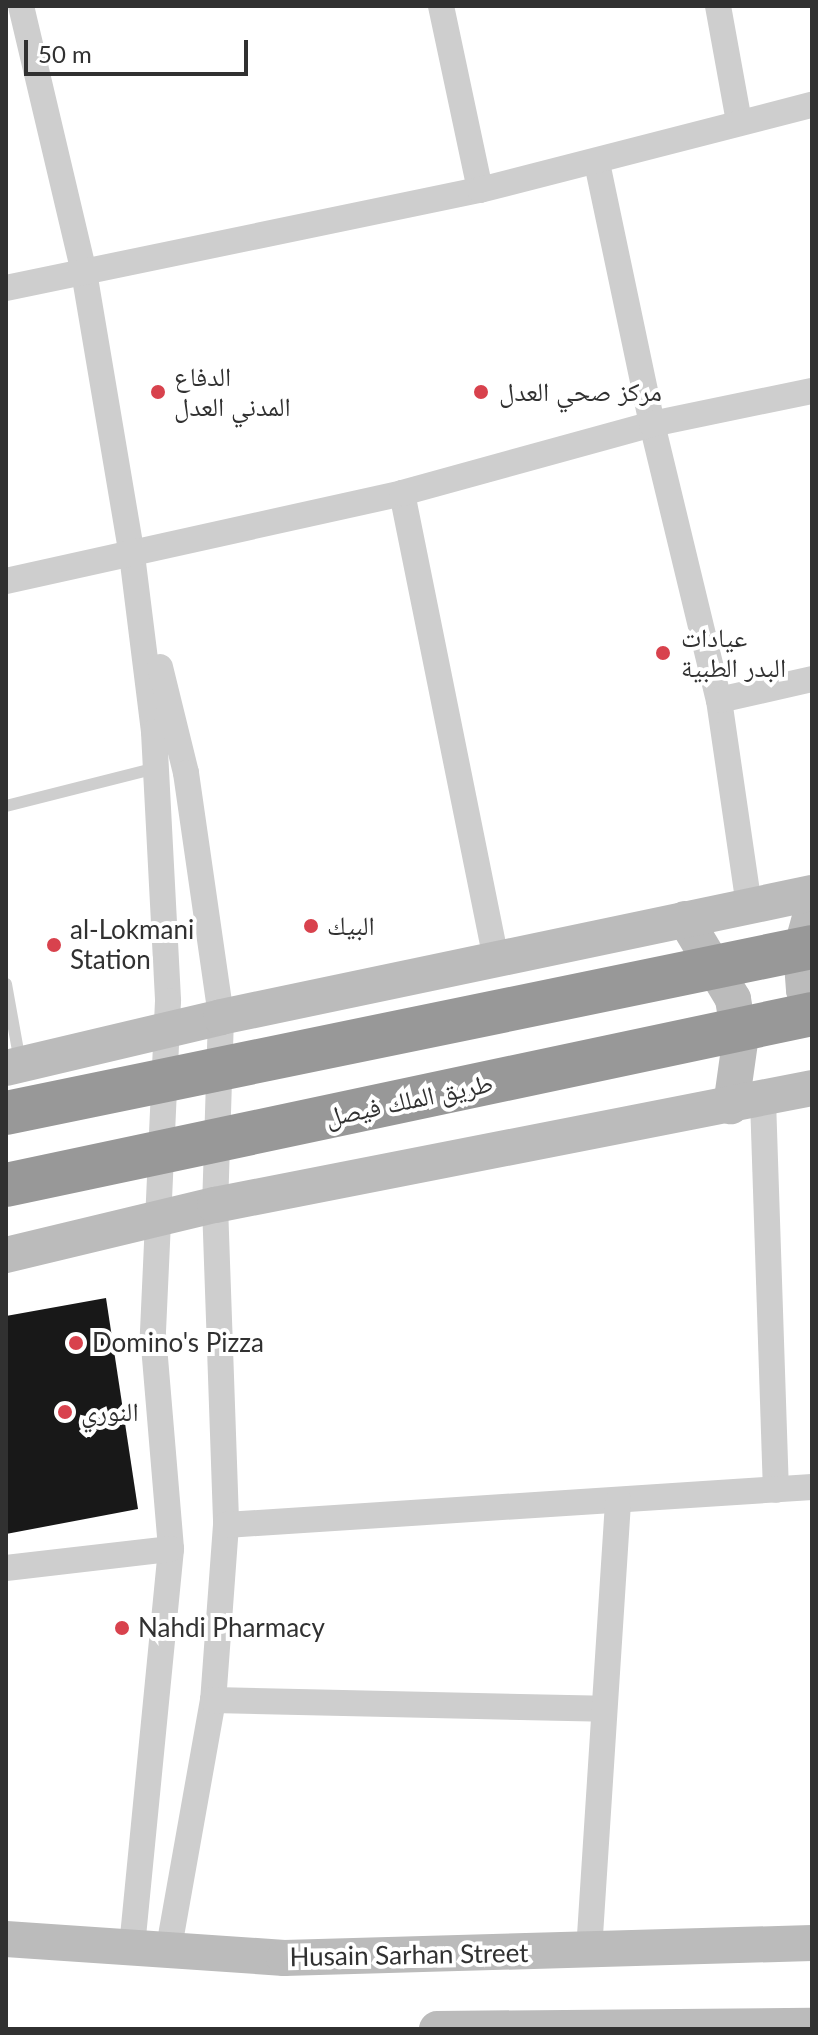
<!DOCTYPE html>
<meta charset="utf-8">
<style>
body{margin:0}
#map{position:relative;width:818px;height:2035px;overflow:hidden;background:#fff;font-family:Lato,"Noto Naskh Arabic",sans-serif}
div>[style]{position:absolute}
.building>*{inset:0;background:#181818}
.lane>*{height:12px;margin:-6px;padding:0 6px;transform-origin:6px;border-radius:6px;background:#cecece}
.street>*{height:26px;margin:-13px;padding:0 13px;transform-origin:13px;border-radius:13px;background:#cecece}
.secondary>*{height:36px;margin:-18px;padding:0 18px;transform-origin:18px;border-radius:18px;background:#bbb}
.highway-bridge>*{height:44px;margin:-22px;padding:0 22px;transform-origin:22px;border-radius:22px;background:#989898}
.dots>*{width:22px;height:22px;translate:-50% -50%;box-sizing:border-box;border:4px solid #fff;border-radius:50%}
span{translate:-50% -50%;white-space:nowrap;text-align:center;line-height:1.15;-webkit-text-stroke:8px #fff;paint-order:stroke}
.poi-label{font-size:26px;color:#313131}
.left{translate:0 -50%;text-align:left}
.street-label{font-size:26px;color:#313131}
.frame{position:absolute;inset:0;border:8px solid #313131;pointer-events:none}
.scale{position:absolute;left:24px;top:40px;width:224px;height:36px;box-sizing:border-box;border:4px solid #313131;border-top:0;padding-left:10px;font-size:24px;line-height:28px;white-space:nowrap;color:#313131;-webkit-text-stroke:6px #fff;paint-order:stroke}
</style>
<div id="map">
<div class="building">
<div style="clip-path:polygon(106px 1298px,138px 1509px,6px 1534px,6px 1316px)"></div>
</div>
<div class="lane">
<div style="left:6px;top:806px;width:155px;rotate:-14.2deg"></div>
<div style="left:6px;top:984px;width:79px;rotate:79.8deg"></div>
</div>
<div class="street">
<div style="left:21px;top:6px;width:273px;rotate:76.7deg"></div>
<div style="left:84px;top:272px;width:287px;rotate:80.4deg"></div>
<div style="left:132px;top:555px;width:178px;rotate:82.9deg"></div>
<div style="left:154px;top:732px;width:269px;rotate:87deg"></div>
<div style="left:168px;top:1001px;width:333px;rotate:92.6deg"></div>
<div style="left:153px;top:1334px;width:216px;rotate:85.2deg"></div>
<div style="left:171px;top:1549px;width:403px;rotate:95.6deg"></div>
<div style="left:441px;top:6px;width:188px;rotate:78deg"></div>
<div style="left:718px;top:6px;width:117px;rotate:79.7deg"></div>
<div style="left:597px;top:163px;width:267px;rotate:78.1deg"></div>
<div style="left:652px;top:424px;width:284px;rotate:76.4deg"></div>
<div style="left:719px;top:700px;width:208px;rotate:81.7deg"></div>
<div style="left:6px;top:288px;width:484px;rotate:-11.7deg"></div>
<div style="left:480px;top:190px;width:343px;rotate:-14.4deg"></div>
<div style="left:402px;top:493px;width:474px;rotate:78.6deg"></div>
<div style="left:6px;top:581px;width:406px;rotate:-12.5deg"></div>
<div style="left:402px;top:493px;width:259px;rotate:-15.4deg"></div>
<div style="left:652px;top:424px;width:163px;rotate:-11.7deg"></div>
<div style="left:160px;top:667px;width:109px;rotate:76.2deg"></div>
<div style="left:186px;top:773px;width:246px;rotate:81.8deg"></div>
<div style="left:221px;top:1017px;width:188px;rotate:91.8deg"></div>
<div style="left:215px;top:1205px;width:320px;rotate:88deg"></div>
<div style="left:226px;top:1525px;width:175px;rotate:94.2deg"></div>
<div style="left:213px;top:1700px;width:257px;rotate:100.1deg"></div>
<div style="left:719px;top:700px;width:95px;rotate:-12.7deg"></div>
<div style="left:763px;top:1100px;width:390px;rotate:88.1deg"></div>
<div style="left:226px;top:1525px;width:587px;rotate:-3.71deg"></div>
<div style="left:6px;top:1568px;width:166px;rotate:-6.6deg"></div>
<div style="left:213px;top:1700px;width:391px;rotate:1.3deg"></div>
<div style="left:589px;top:1951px;width:452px;rotate:-86.3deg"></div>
</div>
<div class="secondary">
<div style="left:812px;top:910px;width:41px;rotate:105.4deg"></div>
<div style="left:801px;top:950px;width:40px;rotate:85.7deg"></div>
<div style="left:804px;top:990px;width:23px;rotate:70deg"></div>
<div style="left:685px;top:919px;width:93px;rotate:59deg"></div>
<div style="left:733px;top:999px;width:44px;rotate:80.8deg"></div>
<div style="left:740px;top:1042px;width:65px;rotate:98deg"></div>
<div style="left:6px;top:1068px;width:221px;rotate:-13.3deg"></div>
<div style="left:221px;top:1017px;width:604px;rotate:-11.85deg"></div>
<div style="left:6px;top:1255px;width:215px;rotate:-13.5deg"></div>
<div style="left:215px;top:1205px;width:608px;rotate:-11.09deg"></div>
<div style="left:6px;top:1939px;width:279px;rotate:3.9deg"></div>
<div style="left:284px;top:1958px;width:528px;rotate:-1.63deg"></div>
<div style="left:437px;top:2029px;width:375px;rotate:-0.5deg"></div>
</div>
<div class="highway-bridge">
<div style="left:6px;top:1113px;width:823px;rotate:-11.64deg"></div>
<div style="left:6px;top:1185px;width:824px;rotate:-11.98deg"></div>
</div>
<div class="dots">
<div style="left:158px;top:392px;background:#d8424d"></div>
<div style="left:481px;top:392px;background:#d8424d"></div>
<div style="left:663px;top:653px;background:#d8424d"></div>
<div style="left:311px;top:926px;background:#d8424d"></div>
<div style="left:54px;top:945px;background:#d8424d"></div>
<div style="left:76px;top:1343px;background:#d8424d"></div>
<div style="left:65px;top:1412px;background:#d8424d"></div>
<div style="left:122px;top:1628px;background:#d8424d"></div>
</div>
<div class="poi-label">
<span class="left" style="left:174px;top:392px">الدفاع<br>المدني العدل</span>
<span class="left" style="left:499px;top:392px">مركز صحي العدل</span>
<span class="left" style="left:681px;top:653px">عيادات<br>البدر الطبية</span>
<span class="left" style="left:327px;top:926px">البيك</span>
<span class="left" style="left:70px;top:945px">al-Lokmani<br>Station</span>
<span class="left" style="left:92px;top:1343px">Domino's Pizza</span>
<span class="left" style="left:81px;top:1412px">النوري</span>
<span class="left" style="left:138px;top:1628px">Nahdi Pharmacy</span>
</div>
<div class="street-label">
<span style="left:409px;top:1100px;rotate:-12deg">طريق الملك فيصل</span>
<span style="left:409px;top:1955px;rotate:-1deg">Husain Sarhan Street</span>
</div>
<div class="frame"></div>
<div class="scale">50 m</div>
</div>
